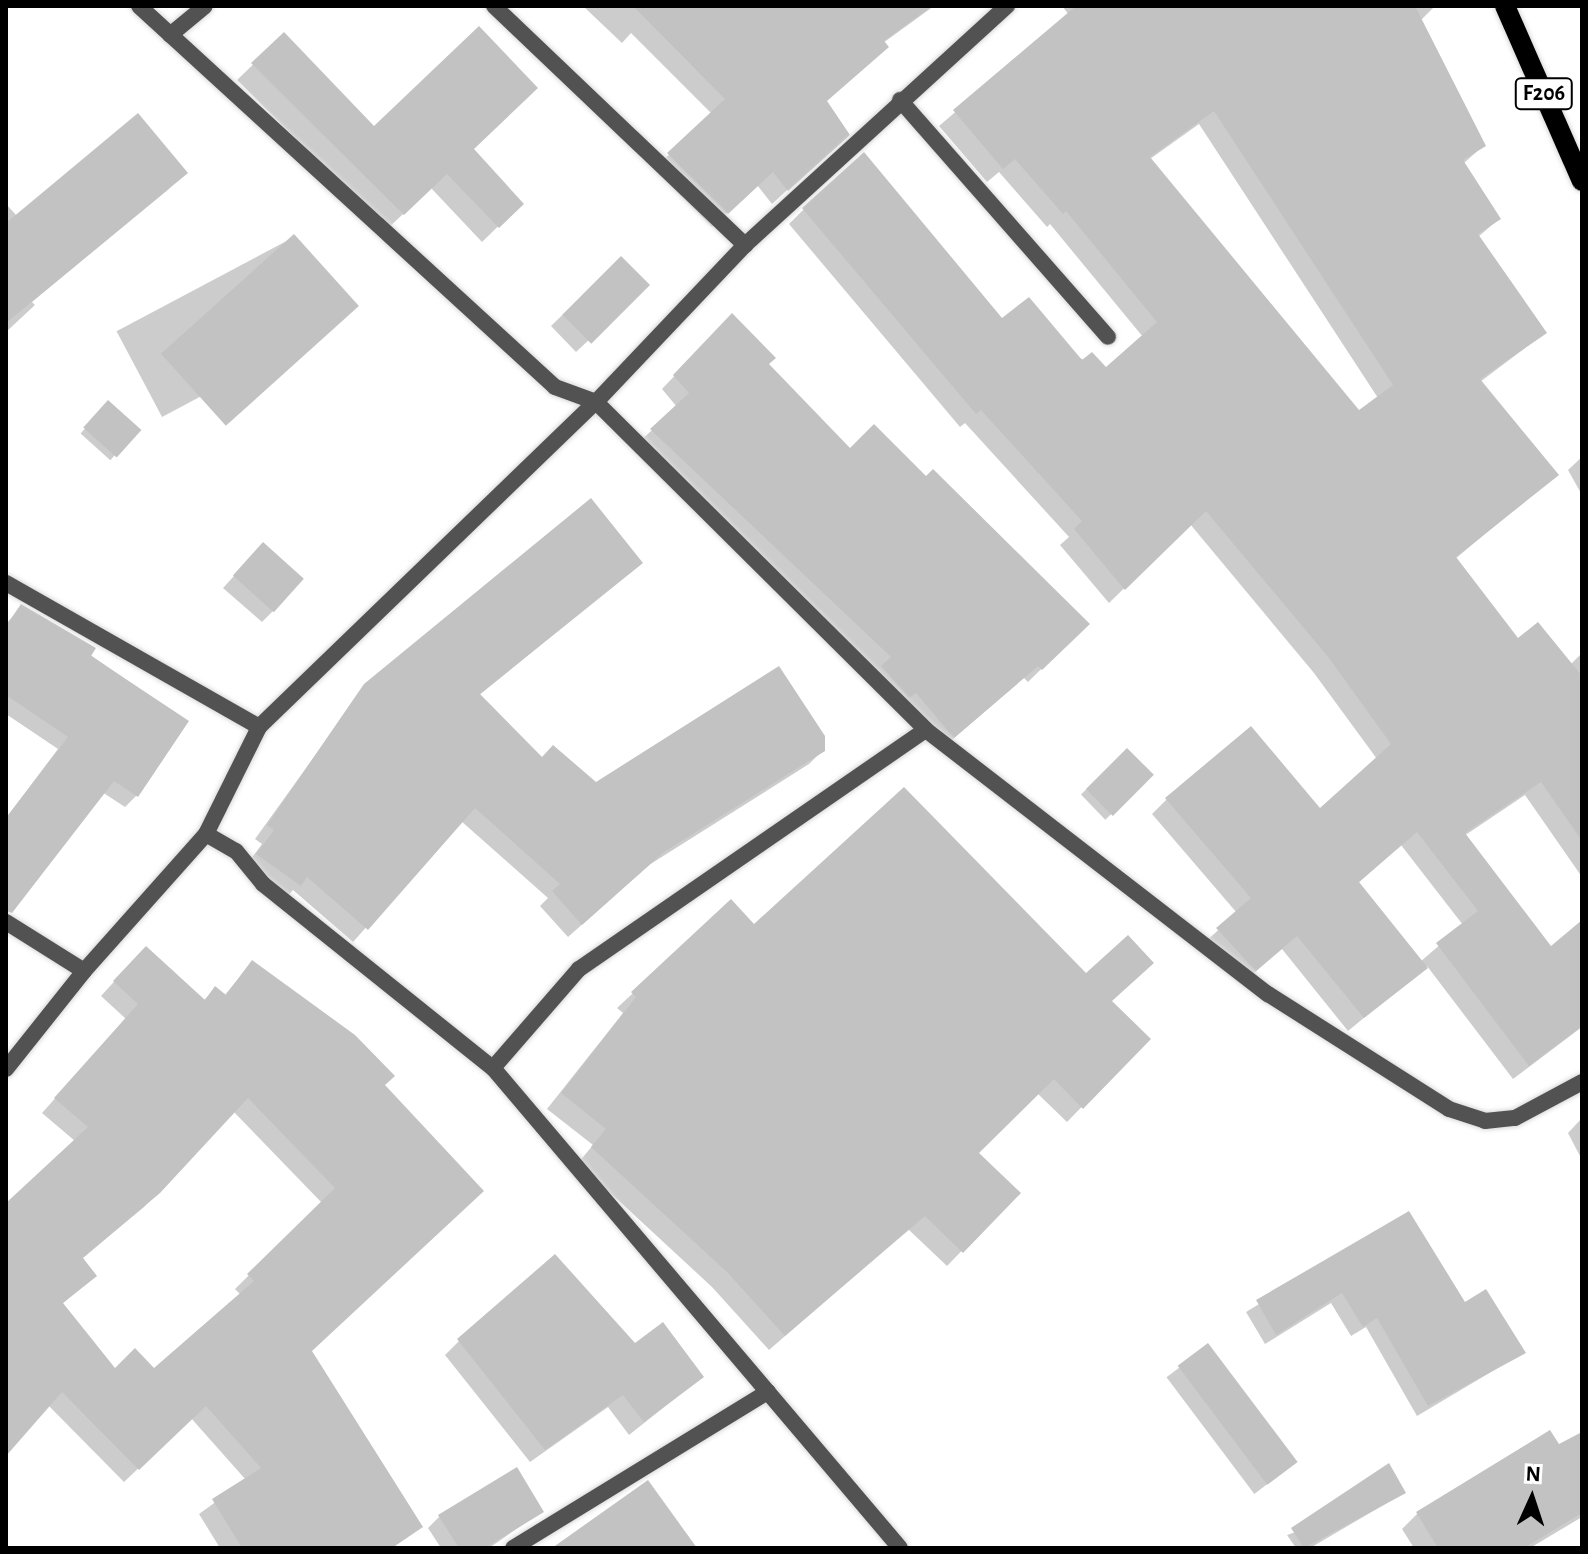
<!DOCTYPE html>
<style>
body{margin:0}
#map{position:relative;width:1588px;height:1554px;overflow:hidden;background:#fff;font-family:"Alegreya Sans",sans-serif}
div>[style]{position:absolute}
.shadow>*{inset:0;background:#0003;transform-origin:0 0}
.building>*{inset:0;background:#c2c2c2;transform-origin:0 0}
.roads{filter:drop-shadow(0 0 2px #dbdbdb) drop-shadow(0 0 2px #dbdbdb)}
.minor>*{height:16px;margin:-8px;padding:0 8px;transform-origin:8px;border-radius:8px;background:#525252}
.primary>*{height:20px;margin:-10px;padding:0 10px;transform-origin:10px;border-radius:10px;background:#000}
span{translate:-50% -50%;white-space:nowrap;text-align:center;line-height:1.15;-webkit-text-stroke:8px #fff;paint-order:stroke}
.shield-label span{padding:2px 6px;background:#fff;border:2px solid;border-radius:6px;-webkit-text-stroke-width:0}
.shield-label{font-size:22px;color:#000;font-weight:700}
.frame{position:absolute;inset:0;border:8px solid #000;pointer-events:none}
.north{position:absolute;left:1492px;top:1458px;width:80px;height:80px;-webkit-text-stroke:6px #fff;paint-order:stroke;rotate:3deg;font-size:22px;font-weight:700;line-height:32px;text-align:center;color:#000}
.north::after{content:'';display:block;margin:auto;width:28px;height:36px;background:#000;clip-path:polygon(50% 0,100% 100%,50% 72%,0 100%)}
</style>
<div id="map">
<div class="shadow">
<div style="clip-path:polygon(583px 6px,934px 6px,883px 43px,825px 102px,832px 149px,772px 204px,757px 185px,712px 227px,654px 169px,712px 114px,631px 33px,622px 43px)"></div>
<div style="clip-path:polygon(evenodd,1062px 6px,1435px 6px,1420px 21px,1483px 146px,1463px 164px,1499px 219px,1478px 237px,1545px 333px,1480px 382px,1556px 475px,1455px 559px,1582px 764px,1582px 877px,1525px 795px,1464px 836px,1551px 949px,1582px 922px,1582px 1027px,1513px 1079px,1427px 966px,1348px 1031px,1282px 949px,1241px 984px,1203px 944px,1237px 913px,1152px 814px,1167px 799px,1320px 811px,1377px 759px,1314px 673px,1190px 524px,1109px 603px,1060px 545px,1069px 537px,965px 423px,960px 427px,789px 224px,804px 209px,1002px 321px,1105px 370px,1143px 337px,1050px 224px,1047px 227px,999px 172px,987px 182px,939px 126px,1069px 15px,1062px 6px,1199px 124px,1378px 398px,1358px 413px,1150px 159px,1199px 124px,1062px 6px,1401px 845px,1463px 925px,1420px 962px,1358px 883px,1401px 845px)"></div>
<div style="clip-path:polygon(284px 35px,374px 128px,472px 149px,521px 204px,482px 242px,431px 188px,387px 229px,237px 80px)"></div>
<div style="clip-path:polygon(170px 188px,32px 302px,35px 305px,6px 332px,6px 204px,17px 216px)"></div>
<div style="left:294px;top:237px;width:97px;height:201px;rotate:62deg"></div>
<div style="clip-path:polygon(621px 258px,636px 296px,576px 352px,551px 326px)"></div>
<div style="clip-path:polygon(719px 329px,767px 364px,850px 451px,926px 479px,1087px 624px,1028px 682px,1024px 678px,940px 750px,869px 681px,879px 671px,638px 443px,677px 407px,662px 389px)"></div>
<div style="left:108px;top:403px;width:40px;height:41px;rotate:42deg"></div>
<div style="clip-path:polygon(1582px 457px,1582px 495px,1568px 470px)"></div>
<div style="clip-path:polygon(252px 556px,273px 611px,262px 622px,223px 588px)"></div>
<div style="clip-path:polygon(641px 563px,478px 696px,542px 759px,596px 785px,823px 750px,809px 764px,649px 865px,568px 937px,540px 906px,548px 898px,461px 821px,353px 942px,293px 890px,286px 898px,244px 868px,262px 844px,255px 839px,366px 685px)"></div>
<div style="clip-path:polygon(21px 607px,186px 721px,136px 796px,125px 807px,102px 792px,6px 902px,6px 818px,58px 749px,6px 714px,6px 624px)"></div>
<div style="clip-path:polygon(1582px 653px,1582px 692px,1564px 671px)"></div>
<div style="left:1127px;top:750px;width:35px;height:64px;rotate:46deg"></div>
<div style="clip-path:polygon(731px 902px,754px 927px,1110px 1002px,1148px 1039px,1067px 1122px,1037px 1093px,976px 1153px,1018px 1193px,947px 1266px,908px 1229px,769px 1350px,712px 1287px,578px 1163px,593px 1145px,547px 1109px,623px 1013px,617px 1008px)"></div>
<div style="clip-path:polygon(evenodd,132px 962px,203px 1001px,215px 989px,224px 996px,252px 962px,383px 1086px,310px 1351px,360px 1548px,220px 1548px,199px 1514px,246px 1480px,191px 1418px,124px 1482px,48px 1405px,6px 1453px,6px 1205px,75px 1141px,42px 1113px,126px 1019px,101px 996px,132px 962px,233px 1111px,322px 1203px,235px 1289px,241px 1295px,154px 1371px,115px 1371px,62px 1304px,94px 1276px,81px 1259px,144px 1207px,233px 1111px)"></div>
<div style="clip-path:polygon(1582px 1118px,1582px 1160px,1568px 1133px)"></div>
<div style="clip-path:polygon(1408px 1214px,1464px 1305px,1523px 1353px,1417px 1416px,1366px 1327px,1351px 1336px,1331px 1303px,1265px 1344px,1246px 1312px)"></div>
<div style="clip-path:polygon(459px 1341px,634px 1346px,702px 1377px,629px 1435px,608px 1407px,530px 1462px,445px 1355px)"></div>
<div style="left:1208px;top:1346px;width:146px;height:52px;rotate:53deg"></div>
<div style="clip-path:polygon(1550px 1433px,1558px 1447px,1582px 1434px,1582px 1517px,1530px 1548px,1414px 1548px,1402px 1529px,1417px 1514px)"></div>
<div style="clip-path:polygon(1404px 1493px,1310px 1548px,1296px 1548px,1287px 1535px)"></div>
<div style="clip-path:polygon(541px 1512px,489px 1548px,441px 1548px,428px 1528px,439px 1517px)"></div>
</div>
<div class="building">
<div style="clip-path:polygon(633px 6px,932px 6px,884px 41px,889px 47px,827px 101px,850px 135px,788px 191px,773px 172px,728px 214px,667px 153px,725px 99px)"></div>
<div style="clip-path:polygon(evenodd,1076px 6px,1415px 6px,1486px 146px,1463px 160px,1501px 219px,1478px 234px,1547px 333px,1480px 379px,1559px 475px,1456px 557px,1518px 638px,1538px 622px,1582px 676px,1582px 841px,1541px 782px,1465px 833px,1551px 946px,1582px 920px,1582px 1026px,1529px 1066px,1436px 943px,1478px 911px,1417px 832px,1359px 882px,1428px 968px,1364px 1018px,1297px 936px,1256px 971px,1216px 928px,1251px 898px,1165px 798px,1251px 726px,1320px 808px,1391px 744px,1329px 658px,1206px 511px,1125px 590px,1074px 529px,1082px 521px,981px 410px,976px 414px,802px 208px,864px 152px,1002px 318px,1029px 297px,1082px 360px,1092px 352px,1106px 367px,1157px 322px,1066px 211px,1063px 214px,1015px 159px,1003px 169px,953px 110px,1076px 6px,1214px 111px,1393px 385px,1359px 410px,1150px 157px,1214px 111px)"></div>
<div style="clip-path:polygon(479px 26px,538px 88px,474px 149px,524px 204px,499px 228px,447px 174px,404px 215px,251px 63px,284px 32px,374px 126px)"></div>
<div style="clip-path:polygon(138px 113px,188px 173px,6px 323px,6px 223px)"></div>
<div style="left:294px;top:234px;width:97px;height:179px;rotate:48deg"></div>
<div style="left:621px;top:256px;width:41px;height:83px;rotate:45deg"></div>
<div style="clip-path:polygon(732px 313px,776px 358px,769px 364px,850px 448px,874px 424px,926px 476px,933px 469px,1090px 624px,1042px 670px,1038px 666px,954px 738px,916px 693px,909px 698px,881px 666px,891px 657px,650px 429px,689px 393px,673px 375px)"></div>
<div style="left:108px;top:400px;width:45px;height:37px;rotate:42deg"></div>
<div style="clip-path:polygon(591px 498px,643px 563px,480px 694px,542px 757px,553px 745px,596px 782px,779px 666px,825px 736px,825px 751px,664px 852px,582px 925px,552px 891px,560px 884px,475px 808px,368px 930px,307px 877px,301px 886px,256px 854px,274px 830px,267px 825px,364px 684px)"></div>
<div style="left:263px;top:542px;width:55px;height:45px;rotate:42deg"></div>
<div style="clip-path:polygon(21px 604px,96px 648px,91px 656px,189px 721px,138px 797px,114px 781px,12px 913px,6px 911px,6px 818px,68px 737px,6px 695px,6px 626px)"></div>
<div style="left:1127px;top:748px;width:38px;height:58px;rotate:45deg"></div>
<div style="clip-path:polygon(904px 787px,1086px 973px,1128px 935px,1154px 963px,1112px 1001px,1151px 1039px,1083px 1109px,1054px 1079px,979px 1153px,1021px 1193px,963px 1253px,925px 1216px,785px 1336px,727px 1272px,591px 1147px,606px 1129px,561px 1093px,636px 997px,631px 992px,731px 899px,754px 924px)"></div>
<div style="clip-path:polygon(evenodd,146px 946px,205px 1000px,215px 986px,226px 995px,252px 960px,355px 1035px,395px 1076px,385px 1085px,484px 1191px,312px 1351px,423px 1527px,392px 1548px,242px 1548px,212px 1499px,261px 1468px,206px 1406px,139px 1470px,62px 1392px,6px 1456px,6px 1203px,88px 1127px,54px 1098px,138px 1004px,113px 981px,146px 946px,248px 1098px,335px 1188px,247px 1274px,254px 1281px,154px 1368px,135px 1348px,115px 1368px,63px 1303px,97px 1276px,83px 1258px,160px 1193px,248px 1098px)"></div>
<div style="clip-path:polygon(1409px 1211px,1465px 1302px,1486px 1289px,1526px 1353px,1428px 1406px,1377px 1318px,1363px 1327px,1342px 1293px,1276px 1335px,1256px 1300px)"></div>
<div style="clip-path:polygon(555px 1254px,635px 1343px,663px 1322px,704px 1377px,644px 1422px,623px 1395px,545px 1450px,457px 1339px)"></div>
<div style="left:1208px;top:1343px;width:149px;height:38px;rotate:53deg"></div>
<div style="clip-path:polygon(1550px 1430px,1559px 1444px,1582px 1432px,1582px 1513px,1524px 1548px,1438px 1548px,1416px 1512px)"></div>
<div style="clip-path:polygon(1389px 1463px,1406px 1493px,1304px 1548px,1291px 1528px)"></div>
<div style="clip-path:polygon(517px 1467px,544px 1512px,485px 1548px,459px 1548px,438px 1515px)"></div>
<div style="clip-path:polygon(648px 1480px,697px 1548px,552px 1548px)"></div>
</div>
<div class="roads">
<div class="minor">
<div style="left:139px;top:6px;width:564px;rotate:42.49deg"></div>
<div style="left:555px;top:387px;width:44px;rotate:20.1deg"></div>
<div style="left:596px;top:402px;width:465px;rotate:44.8deg"></div>
<div style="left:926px;top:730px;width:432px;rotate:37.7deg"></div>
<div style="left:1268px;top:994px;width:214px;rotate:32.4deg"></div>
<div style="left:1449px;top:1109px;width:38px;rotate:18deg"></div>
<div style="left:1485px;top:1121px;width:30px;rotate:-6deg"></div>
<div style="left:1515px;top:1118px;width:76px;rotate:-28.2deg"></div>
<div style="left:494px;top:6px;width:347px;rotate:43.6deg"></div>
<div style="left:170px;top:35px;width:45px;rotate:-39.6deg"></div>
<div style="left:900px;top:100px;width:315px;rotate:48.7deg"></div>
<div style="left:6px;top:583px;width:291px;rotate:29.6deg"></div>
<div style="left:206px;top:834px;width:34px;rotate:30deg"></div>
<div style="left:236px;top:851px;width:43px;rotate:50.7deg"></div>
<div style="left:263px;top:884px;width:295px;rotate:38.7deg"></div>
<div style="left:493px;top:1068px;width:629px;rotate:49.7deg"></div>
<div style="left:6px;top:922px;width:92px;rotate:32.1deg"></div>
<div style="left:493px;top:1068px;width:131px;rotate:-49deg"></div>
<div style="left:579px;top:969px;width:421px;rotate:-34.6deg"></div>
<div style="left:6px;top:1069px;width:125px;rotate:-51.5deg"></div>
<div style="left:84px;top:971px;width:183px;rotate:-48.3deg"></div>
<div style="left:206px;top:834px;width:119px;rotate:-63.6deg"></div>
<div style="left:259px;top:727px;width:468px;rotate:-44deg"></div>
<div style="left:596px;top:402px;width:216px;rotate:-46.5deg"></div>
<div style="left:745px;top:245px;width:355px;rotate:-42.4deg"></div>
<div style="left:513px;top:1548px;width:299px;rotate:-31.5deg"></div>
</div>
<div class="primary">
<div style="left:1505px;top:6px;width:191px;rotate:66.3deg"></div>
</div>
</div>
<div class="shield-label">
<span style="left:1544px;top:94px">F206</span>
</div>
<div class="frame"></div>
<div class="north">N</div>
</div>
